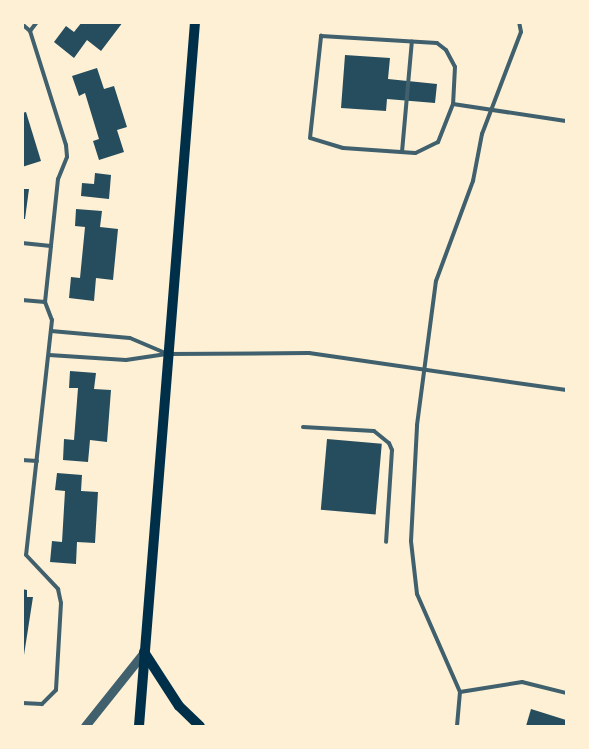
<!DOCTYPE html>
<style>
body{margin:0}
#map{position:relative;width:589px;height:749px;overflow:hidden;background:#fdf0d5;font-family:"Work Sans",sans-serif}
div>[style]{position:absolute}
.building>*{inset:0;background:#264d5e;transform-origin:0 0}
.service>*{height:4px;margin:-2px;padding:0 2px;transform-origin:2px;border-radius:2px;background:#3f606c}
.tertiary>*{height:9px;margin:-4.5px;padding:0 4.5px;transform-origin:4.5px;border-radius:4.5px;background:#3f606c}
.primary>*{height:10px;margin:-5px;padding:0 5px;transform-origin:5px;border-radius:5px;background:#003049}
span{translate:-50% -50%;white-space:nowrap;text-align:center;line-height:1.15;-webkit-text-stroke:6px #fdf0d5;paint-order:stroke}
.frame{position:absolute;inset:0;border:24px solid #fdf0d5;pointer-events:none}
</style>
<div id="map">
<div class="building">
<div style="clip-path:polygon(82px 22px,123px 22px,101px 51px,87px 40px,74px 58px,54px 42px,66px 26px,74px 32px)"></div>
<div style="clip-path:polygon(345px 55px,390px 58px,388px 79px,437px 84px,435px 103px,387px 99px,386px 111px,341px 108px)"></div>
<div style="clip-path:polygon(97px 68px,104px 89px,114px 86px,127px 127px,117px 130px,124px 152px,99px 160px,93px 141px,99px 139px,85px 93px,79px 96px,72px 76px)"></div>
<div style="clip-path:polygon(26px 112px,41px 161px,22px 167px,22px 113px)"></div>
<div style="clip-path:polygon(95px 173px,111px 175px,109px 199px,81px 196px,82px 183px,94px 184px)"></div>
<div style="clip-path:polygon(22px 189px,29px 189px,25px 219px,22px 219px)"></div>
<div style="clip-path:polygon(76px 209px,102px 211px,100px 227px,118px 229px,113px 280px,96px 278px,94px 301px,69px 298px,71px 277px,80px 278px,85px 227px,75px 226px)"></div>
<div style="clip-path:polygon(70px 371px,96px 373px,94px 389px,111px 390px,107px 442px,90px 440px,88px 462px,63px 460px,64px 439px,74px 440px,78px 388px,69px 388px)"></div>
<div style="left:327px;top:439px;width:55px;height:71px;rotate:5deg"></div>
<div style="clip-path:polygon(57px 473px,82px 475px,81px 491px,98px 492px,95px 543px,77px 542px,76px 564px,50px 562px,52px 541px,62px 542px,65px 491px,55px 490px)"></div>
<div style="clip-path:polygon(22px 589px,27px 590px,27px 597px,33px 597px,24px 655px)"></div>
<div style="clip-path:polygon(531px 709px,566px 720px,566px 726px,526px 726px)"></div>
</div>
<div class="service">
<div style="left:22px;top:24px;width:11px;rotate:41deg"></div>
<div style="left:30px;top:31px;width:120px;rotate:72.5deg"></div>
<div style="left:66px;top:145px;width:12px;rotate:85deg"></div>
<div style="left:67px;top:157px;width:24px;rotate:112deg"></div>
<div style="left:58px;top:179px;width:67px;rotate:96deg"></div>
<div style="left:51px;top:246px;width:56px;rotate:96.1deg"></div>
<div style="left:45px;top:302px;width:19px;rotate:69deg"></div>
<div style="left:52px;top:320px;width:236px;rotate:96.3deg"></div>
<div style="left:26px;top:555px;width:47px;rotate:46.7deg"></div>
<div style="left:58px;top:589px;width:14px;rotate:78deg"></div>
<div style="left:61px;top:603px;width:87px;rotate:93.3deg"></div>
<div style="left:56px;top:690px;width:20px;rotate:135deg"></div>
<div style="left:42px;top:704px;width:20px;rotate:-177deg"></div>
<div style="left:30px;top:31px;width:11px;rotate:-52deg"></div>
<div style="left:453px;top:104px;width:41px;rotate:111.5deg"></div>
<div style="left:438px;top:142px;width:25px;rotate:154deg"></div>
<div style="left:415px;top:153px;width:72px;rotate:-176deg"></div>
<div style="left:343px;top:148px;width:34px;rotate:-163deg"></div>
<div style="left:310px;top:138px;width:103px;rotate:-83.8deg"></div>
<div style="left:321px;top:36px;width:116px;rotate:3.5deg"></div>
<div style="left:437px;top:43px;width:11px;rotate:38deg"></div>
<div style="left:446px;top:50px;width:19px;rotate:62deg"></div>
<div style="left:455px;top:67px;width:37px;rotate:93deg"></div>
<div style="left:453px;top:104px;width:114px;rotate:8.6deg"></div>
<div style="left:402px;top:152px;width:111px;rotate:-84.9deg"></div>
<div style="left:22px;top:243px;width:29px;rotate:6deg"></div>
<div style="left:22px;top:300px;width:23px;rotate:5deg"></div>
<div style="left:51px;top:331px;width:79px;rotate:5.1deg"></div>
<div style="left:130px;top:338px;width:39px;rotate:23deg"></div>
<div style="left:49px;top:355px;width:77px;rotate:3.7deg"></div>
<div style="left:126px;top:360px;width:41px;rotate:-8.3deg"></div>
<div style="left:167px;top:354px;width:142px;rotate:-0.4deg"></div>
<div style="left:309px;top:353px;width:260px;rotate:8.2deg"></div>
<div style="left:303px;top:427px;width:71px;rotate:3.2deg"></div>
<div style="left:374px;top:431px;width:19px;rotate:39deg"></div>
<div style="left:389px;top:443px;width:8px;rotate:67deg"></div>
<div style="left:392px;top:450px;width:92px;rotate:93.7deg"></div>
<div style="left:22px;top:460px;width:15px;rotate:4deg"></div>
<div style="left:460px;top:692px;width:63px;rotate:-9.2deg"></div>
<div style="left:522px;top:682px;width:45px;rotate:14deg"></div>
<div style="left:457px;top:726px;width:34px;rotate:-85deg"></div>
<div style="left:460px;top:692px;width:107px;rotate:-113.7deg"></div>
<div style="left:417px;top:594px;width:53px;rotate:-96.5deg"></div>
<div style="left:411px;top:541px;width:116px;rotate:-87deg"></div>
<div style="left:417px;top:425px;width:145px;rotate:-82.5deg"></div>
<div style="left:436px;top:281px;width:107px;rotate:-69.7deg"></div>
<div style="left:473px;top:181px;width:48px;rotate:-79.2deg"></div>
<div style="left:482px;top:134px;width:109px;rotate:-69.1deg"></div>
<div style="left:521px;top:32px;width:10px;rotate:-101deg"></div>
</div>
<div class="tertiary">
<div style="left:85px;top:726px;width:95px;rotate:-51.4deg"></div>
</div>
<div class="primary">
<div style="left:144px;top:652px;width:64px;rotate:57.1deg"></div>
<div style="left:179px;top:706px;width:29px;rotate:44deg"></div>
<div style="left:139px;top:726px;width:706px;rotate:-85.45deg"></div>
</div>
<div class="frame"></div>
</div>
